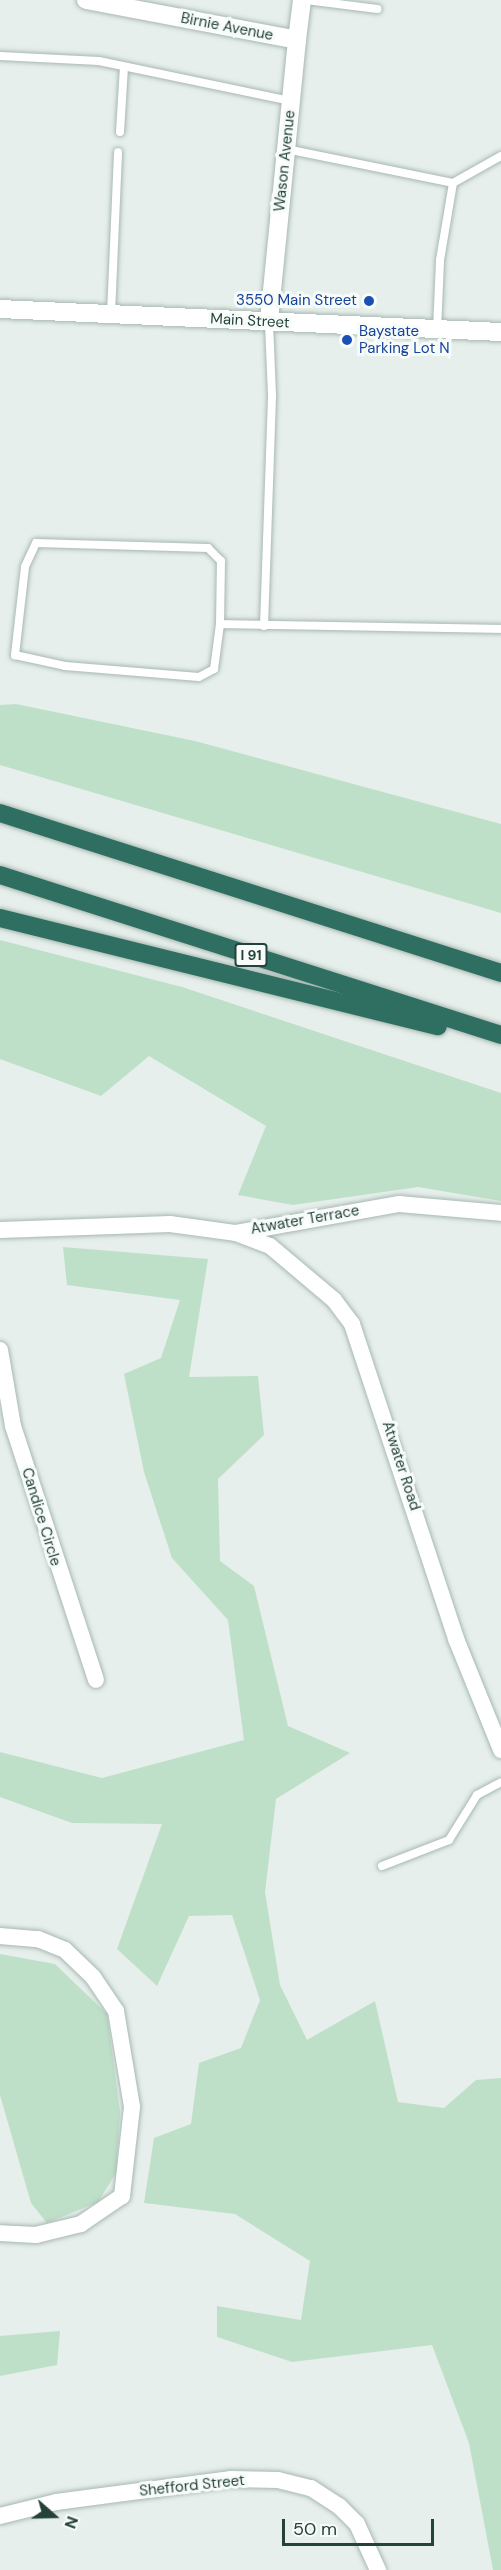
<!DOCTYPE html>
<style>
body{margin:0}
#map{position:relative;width:501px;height:2570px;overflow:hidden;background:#e6efeb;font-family:"DM Sans",sans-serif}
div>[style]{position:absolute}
.green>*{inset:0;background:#bfe0c8}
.roads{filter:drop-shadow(0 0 2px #a8b8b2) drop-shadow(0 0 2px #a8b8b2)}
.service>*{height:8px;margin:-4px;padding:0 4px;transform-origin:4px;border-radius:4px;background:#fff}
.minor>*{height:16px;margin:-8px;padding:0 8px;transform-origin:8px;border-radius:8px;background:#fff}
.tertiary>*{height:18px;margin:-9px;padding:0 9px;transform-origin:9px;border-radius:9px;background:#fff}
.secondary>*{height:18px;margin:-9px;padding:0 9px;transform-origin:9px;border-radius:9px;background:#fff}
.motorway>*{height:18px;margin:-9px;padding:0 9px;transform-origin:9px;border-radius:9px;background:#2f6f62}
.dots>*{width:16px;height:16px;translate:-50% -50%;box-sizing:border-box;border:3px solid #f7fbf9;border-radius:50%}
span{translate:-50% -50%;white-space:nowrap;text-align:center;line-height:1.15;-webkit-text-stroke:6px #f7fbf9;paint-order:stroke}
.shield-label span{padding:2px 4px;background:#f7fbf9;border:2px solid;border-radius:4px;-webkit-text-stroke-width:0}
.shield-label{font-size:14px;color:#24423a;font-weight:700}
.street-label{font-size:15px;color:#24423a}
.transit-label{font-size:15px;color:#164399}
.right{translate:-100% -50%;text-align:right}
.left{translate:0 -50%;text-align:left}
.north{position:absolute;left:24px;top:2486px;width:60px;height:60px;-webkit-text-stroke:4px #f7fbf9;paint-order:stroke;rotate:110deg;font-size:16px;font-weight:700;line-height:24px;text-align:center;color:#24423a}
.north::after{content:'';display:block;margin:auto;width:21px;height:27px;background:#24423a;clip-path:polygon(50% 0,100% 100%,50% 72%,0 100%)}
.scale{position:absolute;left:282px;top:2519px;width:152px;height:27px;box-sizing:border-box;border:3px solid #24423a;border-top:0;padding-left:8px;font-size:18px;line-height:21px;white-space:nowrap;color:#24423a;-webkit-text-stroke:4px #f7fbf9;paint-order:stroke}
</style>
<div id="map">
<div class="green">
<div style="clip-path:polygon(16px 704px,195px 741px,501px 824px,501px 913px,0 765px,0 705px)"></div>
<div style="clip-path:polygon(0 940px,182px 987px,501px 1093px,501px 1201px,418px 1187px,293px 1205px,238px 1195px,266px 1126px,149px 1056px,101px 1096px,0 1059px)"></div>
<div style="clip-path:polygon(63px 1247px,208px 1259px,189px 1377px,258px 1376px,264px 1435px,218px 1479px,220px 1561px,254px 1586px,288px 1726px,350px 1753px,276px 1799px,265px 1892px,280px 1985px,307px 2040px,375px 2001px,398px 2102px,444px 2108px,476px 2080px,501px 2078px,501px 2570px,493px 2570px,469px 2443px,432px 2345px,292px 2362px,217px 2337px,217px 2306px,301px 2320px,310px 2261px,235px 2214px,144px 2203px,154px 2138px,191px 2124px,199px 2063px,241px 2048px,260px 2000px,232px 1915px,189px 1916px,157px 1986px,117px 1949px,162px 1824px,72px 1823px,0 1797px,0 1752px,102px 1778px,244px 1740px,228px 1620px,172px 1558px,144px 1472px,124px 1374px,161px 1358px,180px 1300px,67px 1285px)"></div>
<div style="clip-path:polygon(0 1954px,55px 1964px,107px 2014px,120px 2112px,116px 2173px,98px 2202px,47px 2223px,31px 2203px,0 2095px)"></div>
<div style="clip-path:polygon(60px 2331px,57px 2365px,0 2376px,0 2336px)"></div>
</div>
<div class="roads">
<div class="service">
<div style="left:306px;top:0;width:72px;rotate:7.2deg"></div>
<div style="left:0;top:56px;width:99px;rotate:2.9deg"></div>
<div style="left:99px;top:61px;width:195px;rotate:11.8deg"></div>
<div style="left:120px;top:132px;width:65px;rotate:-86.5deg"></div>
<div style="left:286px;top:149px;width:170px;rotate:11.5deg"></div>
<div style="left:453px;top:183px;width:55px;rotate:-29.4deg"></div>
<div style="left:111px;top:314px;width:162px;rotate:-87.5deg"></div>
<div style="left:437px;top:330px;width:70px;rotate:-87.5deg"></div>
<div style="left:440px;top:260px;width:78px;rotate:-80.4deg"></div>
<div style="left:220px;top:624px;width:63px;rotate:-89.1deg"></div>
<div style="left:221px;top:561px;width:18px;rotate:-135deg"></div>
<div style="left:208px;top:548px;width:172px;rotate:-178.3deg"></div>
<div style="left:36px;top:543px;width:26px;rotate:115deg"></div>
<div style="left:25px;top:567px;width:89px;rotate:96.5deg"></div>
<div style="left:15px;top:655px;width:51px;rotate:12.4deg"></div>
<div style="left:65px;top:666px;width:134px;rotate:4.7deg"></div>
<div style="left:199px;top:677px;width:17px;rotate:-28deg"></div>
<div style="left:214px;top:669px;width:45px;rotate:-82.4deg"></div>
<div style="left:220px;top:624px;width:281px;rotate:1deg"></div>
<div style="left:264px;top:626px;width:231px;rotate:-88deg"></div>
<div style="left:272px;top:395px;width:73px;rotate:-92.4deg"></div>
<div style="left:382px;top:1866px;width:72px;rotate:-21.2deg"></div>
<div style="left:449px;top:1840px;width:53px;rotate:-58.1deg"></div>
<div style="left:477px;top:1795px;width:27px;rotate:-28deg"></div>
</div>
<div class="minor">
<div style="left:0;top:1230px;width:170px;rotate:-2deg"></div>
<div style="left:170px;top:1224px;width:67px;rotate:7.8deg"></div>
<div style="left:236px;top:1233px;width:166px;rotate:-10.1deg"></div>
<div style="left:399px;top:1204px;width:102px;rotate:5deg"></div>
<div style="left:236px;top:1233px;width:36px;rotate:21deg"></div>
<div style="left:270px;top:1246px;width:84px;rotate:40.2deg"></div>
<div style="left:334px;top:1300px;width:30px;rotate:53deg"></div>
<div style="left:352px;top:1324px;width:332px;rotate:71.7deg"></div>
<div style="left:456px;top:1639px;width:120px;rotate:67.9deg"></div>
<div style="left:0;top:1350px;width:77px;rotate:80.3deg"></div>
<div style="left:13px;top:1426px;width:267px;rotate:71.9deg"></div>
<div style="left:0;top:1936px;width:38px;rotate:5deg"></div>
<div style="left:38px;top:1939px;width:29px;rotate:22deg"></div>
<div style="left:65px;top:1950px;width:39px;rotate:44deg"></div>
<div style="left:93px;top:1977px;width:41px;rotate:55.9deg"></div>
<div style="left:116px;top:2011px;width:97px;rotate:80.5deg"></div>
<div style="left:132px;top:2107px;width:90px;rotate:96.4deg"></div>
<div style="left:122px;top:2196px;width:50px;rotate:145.7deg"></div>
<div style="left:81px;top:2224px;width:46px;rotate:166.3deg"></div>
<div style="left:36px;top:2235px;width:36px;rotate:-177deg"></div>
<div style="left:0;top:2516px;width:58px;rotate:-14deg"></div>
<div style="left:56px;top:2502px;width:177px;rotate:-7.5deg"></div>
<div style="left:231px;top:2479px;width:47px;rotate:1.2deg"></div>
<div style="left:278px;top:2480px;width:34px;rotate:14deg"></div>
<div style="left:311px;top:2488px;width:33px;rotate:33deg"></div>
<div style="left:339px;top:2506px;width:25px;rotate:45deg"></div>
<div style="left:357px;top:2524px;width:51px;rotate:65.5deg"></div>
</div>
<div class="tertiary">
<div style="left:297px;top:40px;width:40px;rotate:-82.9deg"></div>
</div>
<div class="secondary">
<div style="left:86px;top:0;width:215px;rotate:10.7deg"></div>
<div style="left:297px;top:40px;width:283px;rotate:95.7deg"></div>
<div style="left:0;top:309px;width:502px;rotate:2.63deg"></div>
</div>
<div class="motorway">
<div style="left:0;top:813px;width:526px;rotate:17.71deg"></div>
<div style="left:0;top:875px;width:526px;rotate:17.71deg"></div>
<div style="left:0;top:918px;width:451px;rotate:13.9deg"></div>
</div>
</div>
<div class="dots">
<div style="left:369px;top:301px;background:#1a4fb4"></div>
<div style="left:347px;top:340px;background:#1a4fb4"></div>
</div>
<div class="shield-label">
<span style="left:251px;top:955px">I 91</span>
</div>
<div class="street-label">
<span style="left:227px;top:27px;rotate:11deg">Birnie Avenue</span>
<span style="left:285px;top:161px;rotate:-84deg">Wason Avenue</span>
<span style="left:250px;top:321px;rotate:3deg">Main Street</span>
<span style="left:305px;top:1220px;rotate:-10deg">Atwater Terrace</span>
<span style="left:401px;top:1466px;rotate:72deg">Atwater Road</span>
<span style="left:41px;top:1517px;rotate:73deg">Candice Circle</span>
<span style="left:192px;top:2486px;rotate:-6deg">Shefford Street</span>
</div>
<div class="transit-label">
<span class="right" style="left:357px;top:301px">3550 Main Street</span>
<span class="left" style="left:359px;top:340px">Baystate<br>Parking Lot N</span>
</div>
<div class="north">N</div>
<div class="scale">50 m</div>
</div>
